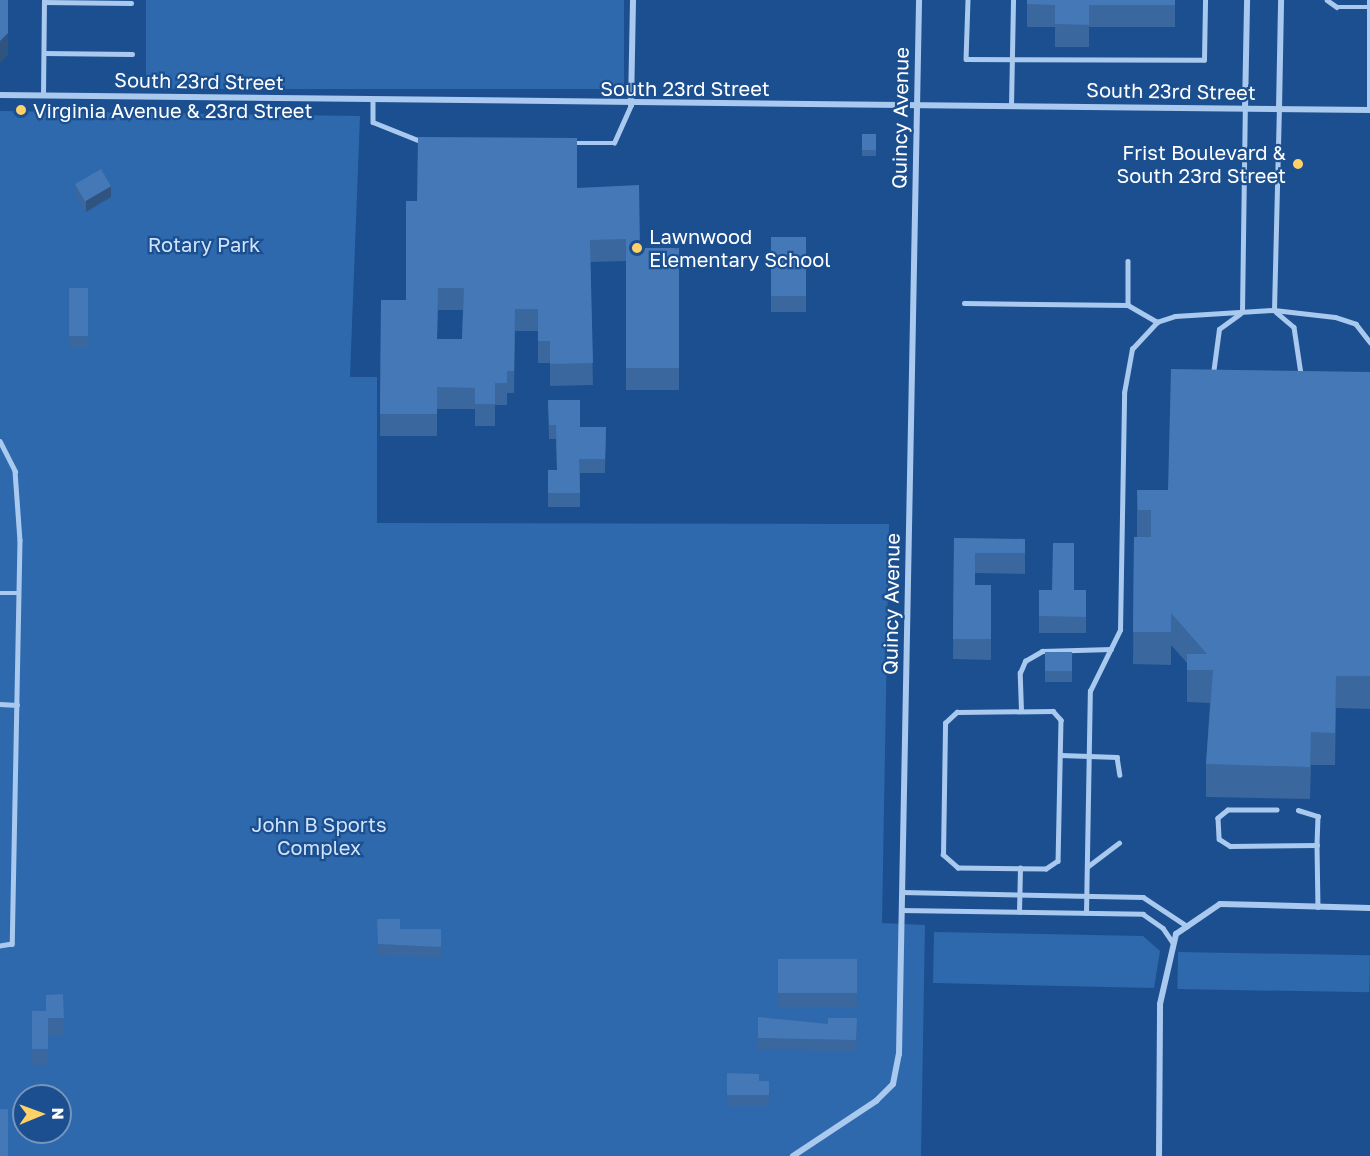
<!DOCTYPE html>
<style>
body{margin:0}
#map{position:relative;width:1370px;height:1156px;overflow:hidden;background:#1b4f8f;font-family:"Golos Text",sans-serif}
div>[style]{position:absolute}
.green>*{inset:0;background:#2e69ad;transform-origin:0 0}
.service>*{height:4.5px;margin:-2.25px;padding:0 2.25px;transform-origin:2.25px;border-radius:2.25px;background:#a9c9ee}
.minor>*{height:6px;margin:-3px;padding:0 3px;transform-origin:3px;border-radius:3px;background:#a9c9ee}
.wall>*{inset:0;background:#3a679d;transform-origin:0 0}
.shaded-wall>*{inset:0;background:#305480}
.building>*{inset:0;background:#4478b7;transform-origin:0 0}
.dots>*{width:16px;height:16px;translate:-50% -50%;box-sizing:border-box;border:3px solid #1b4f8f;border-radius:50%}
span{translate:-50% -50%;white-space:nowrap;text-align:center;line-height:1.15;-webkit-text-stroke:4.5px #1b4f8f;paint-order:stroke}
.street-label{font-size:20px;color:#fff}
.poi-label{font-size:20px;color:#fff}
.left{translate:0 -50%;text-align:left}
.right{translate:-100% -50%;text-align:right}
.park-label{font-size:20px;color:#cfe3fa}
.north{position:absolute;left:12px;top:1084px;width:60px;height:60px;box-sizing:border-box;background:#1b4f8f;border:2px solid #7695bc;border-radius:50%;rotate:89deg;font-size:16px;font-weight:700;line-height:24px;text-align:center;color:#fff}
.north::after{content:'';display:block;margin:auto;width:21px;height:27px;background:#ffd166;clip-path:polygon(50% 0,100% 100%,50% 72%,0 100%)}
</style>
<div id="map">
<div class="green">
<div style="left:146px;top:0;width:478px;height:89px"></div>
<div style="clip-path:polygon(evenodd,0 111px,360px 116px,350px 377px,377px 377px,377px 523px,889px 524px,882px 923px,925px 925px,921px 1156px,0 1156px,0 111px,24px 1096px,60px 1096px,60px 1132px,24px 1132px,24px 1096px)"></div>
<div style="clip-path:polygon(934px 932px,1143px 936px,1160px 951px,1154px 988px,933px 983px)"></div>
<div style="left:1178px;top:952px;width:192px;height:37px;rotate:1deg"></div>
</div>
<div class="service">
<div style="left:968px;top:0;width:59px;rotate:91.9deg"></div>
<div style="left:966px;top:59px;width:238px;rotate:0.2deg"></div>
<div style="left:1204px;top:60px;width:60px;rotate:-89deg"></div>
<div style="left:1327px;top:0;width:12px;rotate:35deg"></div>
<div style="left:1337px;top:7px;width:32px"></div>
<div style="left:44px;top:2px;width:87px;rotate:0.7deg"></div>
<div style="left:44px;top:53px;width:88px;rotate:0.7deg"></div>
<div style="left:43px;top:95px;width:95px;rotate:-89.4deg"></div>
<div style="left:373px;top:101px;width:21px;rotate:90deg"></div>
<div style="left:373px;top:122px;width:54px;rotate:21.8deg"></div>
<div style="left:1011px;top:106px;width:106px;rotate:-88.9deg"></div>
<div style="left:1369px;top:110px;width:110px;rotate:-90deg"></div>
<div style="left:572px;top:143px;width:42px"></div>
<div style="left:614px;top:143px;width:42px;rotate:-65.9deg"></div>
<div style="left:1128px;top:261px;width:44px;rotate:90deg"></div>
<div style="left:1128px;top:305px;width:34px;rotate:30deg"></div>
<div style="left:964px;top:303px;width:164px;rotate:0.7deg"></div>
<div style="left:1274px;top:310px;width:201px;rotate:-88.6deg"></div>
<div style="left:1242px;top:312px;width:203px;rotate:-89.2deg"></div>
<div style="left:1276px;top:312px;width:23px;rotate:40deg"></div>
<div style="left:1294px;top:327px;width:48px;rotate:81.5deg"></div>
<div style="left:1213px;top:374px;width:45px;rotate:-82.4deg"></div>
<div style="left:1219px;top:329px;width:26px;rotate:-36deg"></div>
<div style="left:0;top:441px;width:34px;rotate:63deg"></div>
<div style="left:15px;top:471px;width:69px;rotate:85.9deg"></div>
<div style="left:20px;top:540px;width:404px;rotate:91.1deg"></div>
<div style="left:12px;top:944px;width:12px;rotate:171deg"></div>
<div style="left:0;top:593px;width:19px"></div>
<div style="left:0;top:704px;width:17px;rotate:3deg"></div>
<div style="left:1021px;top:711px;width:38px;rotate:-92deg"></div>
<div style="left:1020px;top:673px;width:13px;rotate:-67deg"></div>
<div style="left:1025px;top:661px;width:20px;rotate:-30deg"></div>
<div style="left:1042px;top:651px;width:69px;rotate:-1.7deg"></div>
<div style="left:1053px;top:711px;width:12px;rotate:48deg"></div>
<div style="left:1061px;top:720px;width:141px;rotate:91.2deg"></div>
<div style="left:1058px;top:861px;width:14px;rotate:146deg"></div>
<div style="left:1046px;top:869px;width:88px;rotate:-179.3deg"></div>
<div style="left:958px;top:868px;width:20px;rotate:-139deg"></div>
<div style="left:943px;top:855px;width:132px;rotate:-89.1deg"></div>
<div style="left:945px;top:723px;width:16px;rotate:-43deg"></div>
<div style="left:957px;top:712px;width:96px;rotate:-0.6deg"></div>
<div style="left:1061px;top:755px;width:56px;rotate:2deg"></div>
<div style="left:1117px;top:757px;width:18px;rotate:81deg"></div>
<div style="left:1277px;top:810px;width:49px;rotate:180deg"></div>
<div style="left:1228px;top:810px;width:13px;rotate:141deg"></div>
<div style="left:1218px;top:818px;width:21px;rotate:87deg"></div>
<div style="left:1219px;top:839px;width:13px;rotate:32deg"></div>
<div style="left:1230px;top:846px;width:87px;rotate:-0.7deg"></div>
<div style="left:1317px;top:845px;width:62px;rotate:89.1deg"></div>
<div style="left:1298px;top:810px;width:21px;rotate:17deg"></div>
<div style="left:1318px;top:816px;width:29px;rotate:92deg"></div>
<div style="left:1087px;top:867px;width:40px;rotate:-37deg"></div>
<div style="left:902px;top:892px;width:241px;rotate:1.2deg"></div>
<div style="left:1143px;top:897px;width:53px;rotate:33.4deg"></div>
<div style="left:901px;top:910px;width:242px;rotate:0.9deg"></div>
<div style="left:1143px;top:914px;width:24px;rotate:35deg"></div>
<div style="left:1163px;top:928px;width:18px;rotate:56deg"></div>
<div style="left:1019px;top:912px;width:44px;rotate:-88.7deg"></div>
<div style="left:1086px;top:913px;width:222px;rotate:-89deg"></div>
<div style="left:1090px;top:691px;width:68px;rotate:-63.8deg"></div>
<div style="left:1120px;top:630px;width:237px;rotate:-89deg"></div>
<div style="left:1124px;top:393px;width:45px;rotate:-79.7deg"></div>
<div style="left:1132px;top:349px;width:37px;rotate:-47deg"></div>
<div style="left:1157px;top:322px;width:19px;rotate:-18deg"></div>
<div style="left:1175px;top:316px;width:99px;rotate:-3.5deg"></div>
<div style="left:1274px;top:310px;width:61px;rotate:6.5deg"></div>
<div style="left:1335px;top:317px;width:22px;rotate:18deg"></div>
<div style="left:1356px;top:324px;width:23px;rotate:52deg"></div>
</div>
<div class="minor">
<div style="left:0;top:95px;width:1370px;rotate:0.63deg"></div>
<div style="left:631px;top:105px;width:105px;rotate:-88.9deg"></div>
<div style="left:1245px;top:109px;width:109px;rotate:-88.9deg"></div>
<div style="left:1279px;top:109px;width:109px;rotate:-88.9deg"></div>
<div style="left:793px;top:1156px;width:100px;rotate:-33.5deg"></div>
<div style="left:876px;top:1101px;width:24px;rotate:-45deg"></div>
<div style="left:893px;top:1084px;width:31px;rotate:-79deg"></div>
<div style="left:899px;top:1054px;width:1054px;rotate:-88.91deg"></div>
<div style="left:1159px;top:1156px;width:152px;rotate:-89.6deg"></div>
<div style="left:1160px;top:1004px;width:72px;rotate:-77.1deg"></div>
<div style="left:1176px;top:934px;width:53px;rotate:-34.3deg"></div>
<div style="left:1220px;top:904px;width:150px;rotate:1.5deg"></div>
</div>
<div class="wall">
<div style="clip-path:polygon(1027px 0,1175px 0,1175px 27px,1089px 27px,1089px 47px,1055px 47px,1055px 27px,1027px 27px)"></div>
<div style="left:862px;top:134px;width:14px;height:22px"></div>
<div style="clip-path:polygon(76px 185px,111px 197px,86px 212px,76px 196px)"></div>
<div style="clip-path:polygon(evenodd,577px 188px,640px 248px,679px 248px,679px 390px,626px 390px,626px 261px,590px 262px,593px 385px,550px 386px,550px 363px,538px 363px,538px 331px,515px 331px,514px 393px,507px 393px,507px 405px,495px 405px,495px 426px,475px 426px,475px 409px,437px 409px,437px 436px,380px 436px,381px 300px,406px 300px,417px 201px,577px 188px,438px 310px,463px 310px,462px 339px,437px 339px,438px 310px)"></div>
<div style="left:771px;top:237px;width:35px;height:75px"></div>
<div style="left:69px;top:288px;width:19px;height:60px"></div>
<div style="clip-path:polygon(1370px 372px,1370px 709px,1336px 708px,1335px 765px,1311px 765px,1310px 799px,1206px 797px,1206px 764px,1210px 703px,1187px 702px,1187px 663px,1171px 645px,1171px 665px,1133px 664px,1134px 537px,1137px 537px,1137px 490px,1168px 490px)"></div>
<div style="clip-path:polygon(548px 400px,580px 427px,606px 427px,605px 473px,580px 473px,580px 507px,548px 507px,548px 470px,557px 470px,556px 439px,549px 439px)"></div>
<div style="clip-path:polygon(954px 538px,1025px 539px,1025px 574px,975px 573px,975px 585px,991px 585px,991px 660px,953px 659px)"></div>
<div style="left:1039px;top:590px;width:47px;height:43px"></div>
<div style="left:1045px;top:652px;width:27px;height:30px"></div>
<div style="clip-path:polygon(377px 919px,400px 929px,441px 929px,441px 958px,378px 955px)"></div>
<div style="left:857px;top:959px;width:48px;height:79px;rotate:90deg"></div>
<div style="clip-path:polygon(63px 994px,64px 1035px,48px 1035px,48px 1065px,32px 1066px,32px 1011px,46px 1011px)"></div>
<div style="clip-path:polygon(758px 1017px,828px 1024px,857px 1018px,856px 1052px,758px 1049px)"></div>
<div style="clip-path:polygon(727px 1073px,759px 1081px,769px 1081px,769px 1106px,727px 1106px)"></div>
</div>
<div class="shaded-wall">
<div style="clip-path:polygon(8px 0,8px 55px,0 63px,0 41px)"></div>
<div style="clip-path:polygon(111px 186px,111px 197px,86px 212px,86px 201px)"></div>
</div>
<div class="building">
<div style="clip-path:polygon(0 0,8px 0,8px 33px,0 41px)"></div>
<div style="clip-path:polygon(1027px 0,1175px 0,1175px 5px,1089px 5px,1089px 25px,1055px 24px,1055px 5px,1027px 4px)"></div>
<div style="left:862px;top:134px;width:14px;height:16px"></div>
<div style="clip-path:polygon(evenodd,418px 137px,577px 138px,577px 188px,639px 185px,640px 248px,679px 248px,679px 368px,626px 368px,626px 239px,590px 240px,593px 363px,550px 364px,550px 341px,538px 341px,538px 309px,515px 309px,514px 371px,507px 371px,507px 383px,495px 383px,495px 404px,475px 404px,475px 388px,437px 387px,437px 414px,380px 414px,381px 300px,406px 300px,406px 201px,417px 201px,418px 137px,438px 288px,464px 288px,462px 339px,437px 339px,438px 288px)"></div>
<div style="left:101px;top:169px;width:20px;height:30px;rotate:60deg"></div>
<div style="left:771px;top:237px;width:35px;height:59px"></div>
<div style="left:69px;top:288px;width:19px;height:48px"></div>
<div style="clip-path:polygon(1171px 369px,1370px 372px,1370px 676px,1336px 676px,1335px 733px,1311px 732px,1310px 767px,1206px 764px,1213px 670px,1187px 670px,1187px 654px,1207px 654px,1171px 613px,1171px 632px,1133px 632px,1134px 537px,1151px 537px,1151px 510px,1138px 510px,1137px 490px,1168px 490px)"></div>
<div style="clip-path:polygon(548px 400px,580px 400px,580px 427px,606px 427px,605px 459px,579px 459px,580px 493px,548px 493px,548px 470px,557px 470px,556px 425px,549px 425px)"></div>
<div style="clip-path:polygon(954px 538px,1025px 539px,1025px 553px,975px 553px,975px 585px,991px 585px,991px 639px,953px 639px)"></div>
<div style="clip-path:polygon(1053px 543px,1074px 543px,1074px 590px,1086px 590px,1086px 617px,1039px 616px,1039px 590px,1052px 590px)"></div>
<div style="left:1045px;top:652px;width:27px;height:19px"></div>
<div style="clip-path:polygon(377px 919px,400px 919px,400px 929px,441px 929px,441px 947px,378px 944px)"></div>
<div style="left:857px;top:959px;width:34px;height:79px;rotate:90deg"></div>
<div style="clip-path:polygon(63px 994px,64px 1018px,48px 1018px,48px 1049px,32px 1049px,32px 1011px,46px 1011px,46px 995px)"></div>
<div style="clip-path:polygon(758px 1017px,828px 1024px,828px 1018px,857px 1018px,856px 1040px,758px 1038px)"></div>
<div style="clip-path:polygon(727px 1073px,759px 1074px,759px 1081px,769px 1081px,769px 1095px,727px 1095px)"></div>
<div style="left:0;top:1109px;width:8px;height:47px"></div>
</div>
<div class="dots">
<div style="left:21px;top:110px;background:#ffd166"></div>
<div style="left:1298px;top:164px;background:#ffd166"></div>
<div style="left:637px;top:248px;background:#ffd166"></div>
</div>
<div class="street-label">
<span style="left:199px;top:81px;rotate:1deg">South 23rd Street</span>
<span style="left:685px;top:88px">South 23rd Street</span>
<span style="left:1171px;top:91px;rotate:1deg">South 23rd Street</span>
<span style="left:900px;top:118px;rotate:-89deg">Quincy Avenue</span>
<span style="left:891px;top:604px;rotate:-89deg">Quincy Avenue</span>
</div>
<div class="poi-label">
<span class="left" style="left:33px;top:110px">Virginia Avenue &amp; 23rd Street</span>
<span class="right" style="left:1286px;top:164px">Frist Boulevard &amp;<br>South 23rd Street</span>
<span class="left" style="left:649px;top:248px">Lawnwood<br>Elementary School</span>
</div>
<div class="park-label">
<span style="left:204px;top:244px">Rotary Park</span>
<span style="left:319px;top:836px">John B Sports<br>Complex</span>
</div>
<div class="north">N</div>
</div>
